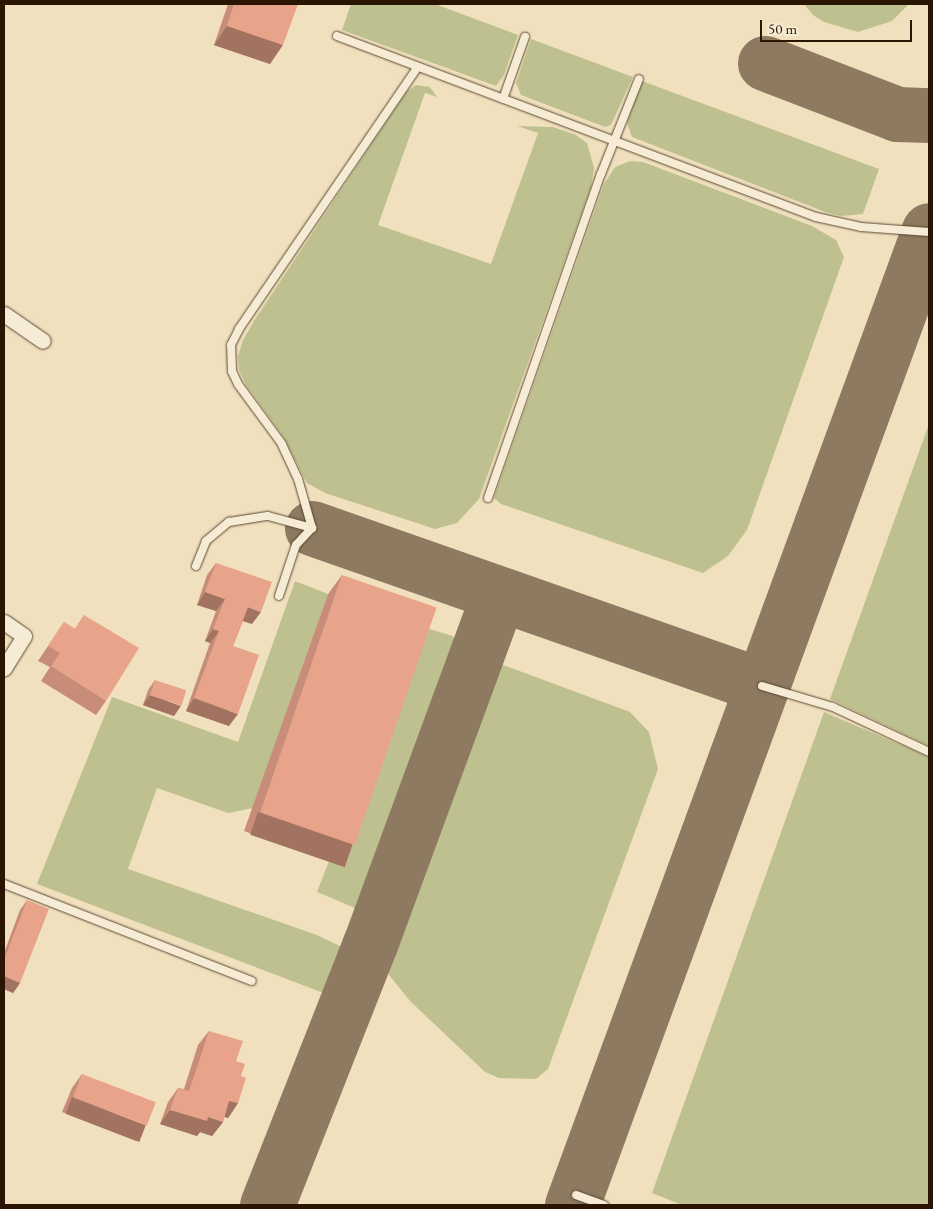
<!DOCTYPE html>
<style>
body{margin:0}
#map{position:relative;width:933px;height:1209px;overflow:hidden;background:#f1e0be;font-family:"EB Garamond",serif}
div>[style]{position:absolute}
.green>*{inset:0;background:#bec18f}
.taxiway>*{height:55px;margin:-27.5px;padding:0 27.5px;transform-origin:27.5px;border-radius:27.5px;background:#8d7a60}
.roads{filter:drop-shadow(0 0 1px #5b4831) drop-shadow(0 0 1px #5b4831)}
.service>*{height:8px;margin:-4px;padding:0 4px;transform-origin:4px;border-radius:4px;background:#f6ebd5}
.minor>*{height:15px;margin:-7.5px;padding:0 7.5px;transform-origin:7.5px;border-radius:7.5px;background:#f6ebd5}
.wall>*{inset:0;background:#c78d78}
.shaded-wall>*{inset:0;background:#a27361;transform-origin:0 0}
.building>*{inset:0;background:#e7a48b;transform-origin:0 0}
span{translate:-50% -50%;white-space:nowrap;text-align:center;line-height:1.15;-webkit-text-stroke:4px #f6ebd5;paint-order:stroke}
.frame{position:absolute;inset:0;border:5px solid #291502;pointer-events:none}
.scale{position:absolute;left:760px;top:20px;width:152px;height:22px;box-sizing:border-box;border:2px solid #291502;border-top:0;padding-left:6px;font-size:15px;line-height:18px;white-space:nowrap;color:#291502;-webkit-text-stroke:4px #f6ebd5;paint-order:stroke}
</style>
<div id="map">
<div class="green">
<div style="clip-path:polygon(351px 4px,435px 4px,518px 35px,504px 75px,496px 86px,342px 30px)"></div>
<div style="clip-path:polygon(804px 4px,909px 4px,892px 21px,858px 32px,824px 22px,813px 15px)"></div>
<div style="clip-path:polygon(531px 39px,633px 77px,611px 125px,605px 127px,521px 95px,516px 83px)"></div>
<div style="clip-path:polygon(642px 81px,879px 169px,863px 214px,842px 216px,828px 213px,632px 137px,627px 123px)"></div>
<div style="clip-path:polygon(416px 85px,430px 87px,437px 97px,425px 93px,378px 225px,491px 264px,538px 133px,517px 126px,553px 127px,576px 135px,587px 143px,594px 168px,591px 187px,479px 499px,457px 523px,435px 529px,325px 493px,307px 483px,283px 436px,246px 385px,239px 370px,238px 356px,243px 340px,254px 321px,406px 92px)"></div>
<div style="clip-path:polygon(630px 161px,643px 162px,812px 226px,836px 240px,844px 257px,747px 530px,728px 556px,703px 573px,501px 504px,494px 498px,604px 184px,615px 167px)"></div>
<div style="clip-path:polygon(929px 424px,929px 746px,830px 699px)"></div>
<div style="clip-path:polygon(295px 581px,328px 594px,253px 808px,228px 813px,157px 788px,128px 869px,317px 935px,344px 948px,340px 965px,326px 994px,37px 884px,112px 697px,238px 742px)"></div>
<div style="clip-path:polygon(423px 627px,453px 636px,459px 653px,367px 913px,317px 892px,329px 861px,339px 864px)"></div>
<div style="clip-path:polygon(494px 665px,503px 665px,630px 712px,649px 732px,658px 769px,548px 1069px,536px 1079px,499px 1078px,485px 1072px,410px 1001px,389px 975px,386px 962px,387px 931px,395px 905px,486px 669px)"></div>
<div style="clip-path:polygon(824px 712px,929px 757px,929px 1205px,682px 1205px,652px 1193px)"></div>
</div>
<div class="taxiway">
<div style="left:765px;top:63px;width:142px;rotate:21.1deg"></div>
<div style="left:897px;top:114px;width:32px;rotate:2deg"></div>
<div style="left:312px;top:528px;width:477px;rotate:19.3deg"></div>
<div style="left:267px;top:1205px;width:281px;rotate:-68.5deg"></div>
<div style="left:370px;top:944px;width:373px;rotate:-69.8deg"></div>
<div style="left:572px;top:1205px;width:1038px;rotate:-69.89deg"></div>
</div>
<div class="roads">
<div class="service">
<div style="left:337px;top:36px;width:512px;rotate:20.7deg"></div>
<div style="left:816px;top:217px;width:46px;rotate:12.5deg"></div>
<div style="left:861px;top:227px;width:68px;rotate:4.2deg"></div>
<div style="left:503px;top:99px;width:66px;rotate:-70.5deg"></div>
<div style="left:488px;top:498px;width:343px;rotate:-70.8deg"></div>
<div style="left:601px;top:174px;width:102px;rotate:-68.2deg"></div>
<div style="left:312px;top:528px;width:51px;rotate:-105.9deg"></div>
<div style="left:298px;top:479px;width:38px;rotate:-115deg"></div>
<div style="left:282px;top:444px;width:74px;rotate:-126.3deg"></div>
<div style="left:238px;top:384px;width:14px;rotate:-115deg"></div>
<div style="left:232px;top:371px;width:26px;rotate:-92deg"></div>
<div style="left:231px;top:345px;width:18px;rotate:-63deg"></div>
<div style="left:239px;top:329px;width:317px;rotate:-55.7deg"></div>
<div style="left:196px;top:566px;width:27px;rotate:-68deg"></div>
<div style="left:206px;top:541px;width:30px;rotate:-40deg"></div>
<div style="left:229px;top:522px;width:39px;rotate:-9deg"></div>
<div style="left:268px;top:516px;width:46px;rotate:15.3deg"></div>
<div style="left:279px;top:596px;width:54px;rotate:-71.6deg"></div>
<div style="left:296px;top:545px;width:23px;rotate:-47deg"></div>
<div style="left:762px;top:686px;width:74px;rotate:16.5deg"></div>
<div style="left:833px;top:707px;width:106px;rotate:25.1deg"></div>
<div style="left:4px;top:884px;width:266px;rotate:21.4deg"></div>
<div style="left:576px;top:1195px;width:30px;rotate:20deg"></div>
</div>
<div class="minor">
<div style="left:4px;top:314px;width:47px;rotate:34.7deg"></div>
<div style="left:4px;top:622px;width:24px;rotate:35deg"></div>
<div style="left:24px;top:636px;width:38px;rotate:122deg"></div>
</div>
</div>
<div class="wall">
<div style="clip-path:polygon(228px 4px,298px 4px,270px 64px,214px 45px)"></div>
<div style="clip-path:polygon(216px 563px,252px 624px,243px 621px,233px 646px,229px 726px,186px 711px,210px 643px,205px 641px,216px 611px,197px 605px,207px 575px)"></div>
<div style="clip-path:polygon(342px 575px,352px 845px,338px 864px,244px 831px,328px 594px)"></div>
<div style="clip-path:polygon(84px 615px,106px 701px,96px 715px,41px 681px,50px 667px,38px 661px,64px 622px,75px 629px)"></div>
<div style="clip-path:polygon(155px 680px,174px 716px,143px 705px,148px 690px)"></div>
<div style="clip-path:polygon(27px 900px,20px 983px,13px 993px,4px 989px,4px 953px,20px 910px)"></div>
<div style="clip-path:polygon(209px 1031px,236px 1061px,241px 1076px,238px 1103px,228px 1118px,224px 1117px,223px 1122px,212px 1136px,200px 1132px,197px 1136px,160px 1124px,168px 1102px,178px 1088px,184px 1089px,198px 1045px)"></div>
<div style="clip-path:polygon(82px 1074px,136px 1141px,62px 1112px,72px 1088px)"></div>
</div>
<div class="shaded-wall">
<div style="clip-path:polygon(227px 26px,283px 45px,270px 64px,214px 45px)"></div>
<div style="clip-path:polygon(205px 592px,225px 599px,216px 611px,197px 605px)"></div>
<div style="clip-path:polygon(248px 607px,261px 612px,252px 624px,240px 620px)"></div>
<div style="clip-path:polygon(213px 629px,219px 631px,210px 643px,205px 641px)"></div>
<div style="clip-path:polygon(150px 695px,181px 706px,174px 716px,143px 705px)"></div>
<div style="clip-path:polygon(194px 698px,238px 714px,229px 726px,186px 711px)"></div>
<div style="left:258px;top:812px;width:100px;height:24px;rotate:19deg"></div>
<div style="clip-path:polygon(4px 976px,20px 983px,13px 993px,4px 989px)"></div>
<div style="left:72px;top:1097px;width:79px;height:18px;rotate:21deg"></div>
<div style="clip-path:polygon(229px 1101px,238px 1103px,228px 1118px,219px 1115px)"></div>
<div style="clip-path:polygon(170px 1110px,208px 1117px,223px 1122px,212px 1136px,200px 1132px,197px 1136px,160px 1124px)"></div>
</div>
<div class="building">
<div style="clip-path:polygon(234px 4px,298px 4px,283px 45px,227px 26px)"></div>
<div style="clip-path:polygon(216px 563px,272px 582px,261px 612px,248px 607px,233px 646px,259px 655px,238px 714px,194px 698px,219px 631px,213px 629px,225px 599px,205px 592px)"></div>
<div style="left:342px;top:575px;width:100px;height:251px;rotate:19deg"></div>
<div style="clip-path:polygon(84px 615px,139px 648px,106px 701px,51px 666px,60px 653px,48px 646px,64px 622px,75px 629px)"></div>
<div style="left:155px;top:680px;width:33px;height:16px;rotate:18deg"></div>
<div style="clip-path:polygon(27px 900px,49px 909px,20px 983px,4px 976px,4px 960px)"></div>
<div style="clip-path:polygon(209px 1031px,243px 1041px,236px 1061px,245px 1064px,241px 1076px,246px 1078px,238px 1103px,229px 1101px,223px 1122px,208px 1117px,207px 1121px,170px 1110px,178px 1088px,189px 1091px)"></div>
<div style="left:82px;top:1074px;width:79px;height:25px;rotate:21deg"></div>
</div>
<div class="frame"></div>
<div class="scale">50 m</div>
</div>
